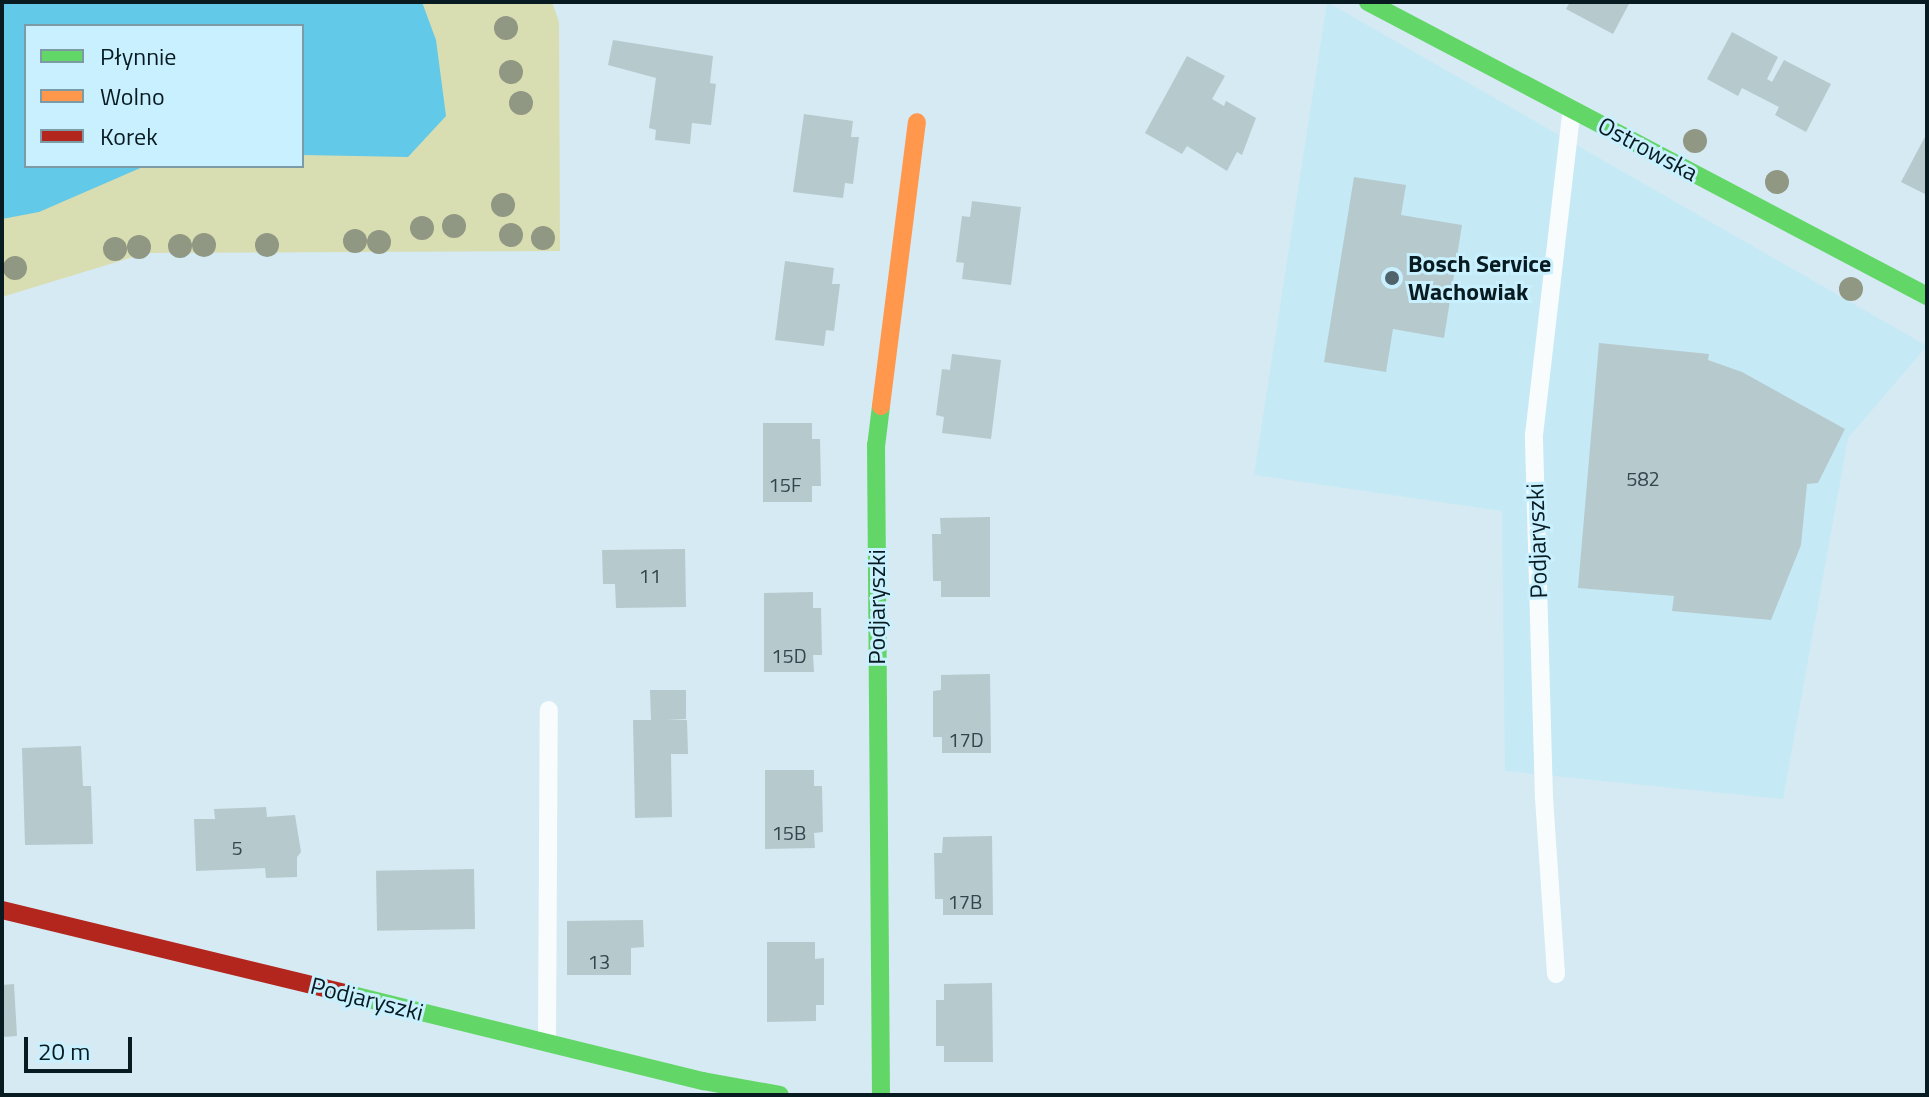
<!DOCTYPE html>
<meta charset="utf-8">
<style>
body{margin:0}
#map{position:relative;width:1929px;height:1097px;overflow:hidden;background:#d5eaf2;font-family:"Titillium Web",sans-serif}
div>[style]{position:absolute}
.built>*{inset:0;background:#c6e9f6}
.green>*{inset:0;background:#d9ddb2}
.water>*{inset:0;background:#62c9e8}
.building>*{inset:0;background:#b6c9cd;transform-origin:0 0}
.lane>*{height:18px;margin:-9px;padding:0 9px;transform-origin:9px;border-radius:9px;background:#f9fcfd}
.fast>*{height:18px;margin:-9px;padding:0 9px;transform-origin:9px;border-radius:9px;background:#63d668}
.slow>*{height:18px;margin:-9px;padding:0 9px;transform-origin:9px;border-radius:9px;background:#ff974d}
.jam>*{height:18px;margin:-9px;padding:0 9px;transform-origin:9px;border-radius:9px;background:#b3261e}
.trees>*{width:24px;height:24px;margin:-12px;border-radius:50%;background:#909783}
.dots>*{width:22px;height:22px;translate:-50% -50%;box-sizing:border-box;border:4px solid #c9f0fe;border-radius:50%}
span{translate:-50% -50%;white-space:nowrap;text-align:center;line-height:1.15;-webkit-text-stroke:6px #c9f0fe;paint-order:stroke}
.number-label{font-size:20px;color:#34464c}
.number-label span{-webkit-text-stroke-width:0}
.street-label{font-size:24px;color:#081b21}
.poi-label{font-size:24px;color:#081b21;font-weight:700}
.left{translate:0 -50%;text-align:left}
.frame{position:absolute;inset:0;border:4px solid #081b21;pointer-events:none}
.legend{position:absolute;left:24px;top:24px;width:280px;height:144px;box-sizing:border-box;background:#c9f0fe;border:2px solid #7c9ba6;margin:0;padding:10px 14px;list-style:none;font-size:24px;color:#081b21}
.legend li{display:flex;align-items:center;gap:16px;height:40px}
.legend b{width:40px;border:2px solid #7c9ba6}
.scale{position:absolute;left:24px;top:1037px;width:108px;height:36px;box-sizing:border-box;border:4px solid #081b21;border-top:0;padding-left:10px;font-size:24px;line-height:28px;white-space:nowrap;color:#081b21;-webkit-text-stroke:6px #c9f0fe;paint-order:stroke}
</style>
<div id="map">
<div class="built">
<div style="clip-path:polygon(1327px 2px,1927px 346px,1848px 438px,1783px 799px,1505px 771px,1502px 511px,1254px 475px)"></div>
</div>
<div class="green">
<div style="clip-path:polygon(evenodd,2px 2px,552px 2px,559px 22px,560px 251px,146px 253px,2px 297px,2px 2px,26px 26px,302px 26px,302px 166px,26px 166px,26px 26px)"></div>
</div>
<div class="water">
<div style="clip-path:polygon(2px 2px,422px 2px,436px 40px,446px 116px,408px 157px,302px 155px,302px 26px,26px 26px,26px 166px,145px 166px,39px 212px,2px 219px)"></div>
</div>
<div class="building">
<div style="clip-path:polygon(1570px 2px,1630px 2px,1613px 34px,1566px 9px)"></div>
<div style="clip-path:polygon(1732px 32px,1778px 57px,1767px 79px,1772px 82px,1784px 60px,1831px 84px,1806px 132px,1775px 115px,1779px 107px,1742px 88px,1738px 96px,1707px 79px)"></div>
<div style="clip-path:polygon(613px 40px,713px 56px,710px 83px,716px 84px,711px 125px,692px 123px,690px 144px,655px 140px,656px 130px,649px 128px,656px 78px,608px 65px)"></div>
<div style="clip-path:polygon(1187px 56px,1225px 76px,1212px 99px,1224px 106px,1226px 101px,1256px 118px,1242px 155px,1237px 152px,1227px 171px,1187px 146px,1182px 154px,1145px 133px)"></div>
<div style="clip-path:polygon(804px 114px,853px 121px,851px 137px,859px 137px,853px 184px,845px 183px,843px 198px,793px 192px)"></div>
<div style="clip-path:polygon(1927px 133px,1927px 195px,1901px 182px)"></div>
<div style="clip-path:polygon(1354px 177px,1406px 185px,1401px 215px,1462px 225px,1444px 338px,1393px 329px,1386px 372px,1324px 362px)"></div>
<div style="clip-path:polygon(972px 201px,1021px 207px,1011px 285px,962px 279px,964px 263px,956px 262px,962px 216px,970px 217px)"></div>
<div style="clip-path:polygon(785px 261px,834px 268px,832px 284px,840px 284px,834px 331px,826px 330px,824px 346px,775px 340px)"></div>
<div style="clip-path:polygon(1599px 343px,1709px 354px,1708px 360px,1742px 372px,1845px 429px,1818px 483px,1807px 484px,1801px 545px,1771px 620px,1672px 611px,1674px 596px,1578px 588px)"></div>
<div style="clip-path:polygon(952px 354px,1001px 360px,991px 439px,942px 433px,944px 417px,936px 415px,942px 369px,950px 370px)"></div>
<div style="clip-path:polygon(763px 423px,812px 423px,812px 439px,820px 439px,821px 486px,812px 486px,812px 502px,763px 502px)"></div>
<div style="clip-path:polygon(990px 517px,990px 597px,941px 597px,941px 581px,933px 581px,932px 534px,941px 534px,940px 518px)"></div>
<div style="clip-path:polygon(685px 549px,686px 607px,616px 608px,615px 584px,603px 584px,602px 550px)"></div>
<div style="clip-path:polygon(813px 592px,813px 608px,821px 608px,822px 655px,813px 655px,814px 672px,764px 672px,764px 593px)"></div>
<div style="clip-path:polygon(990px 674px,991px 753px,942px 753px,942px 737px,933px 737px,933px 691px,941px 690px,941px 675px)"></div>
<div style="clip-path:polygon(650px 690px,686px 690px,686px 719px,666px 719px,687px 720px,688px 754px,671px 754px,672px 817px,635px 818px,633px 720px,651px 720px)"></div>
<div style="clip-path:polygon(81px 746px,83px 786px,91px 786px,93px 844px,25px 845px,22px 748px)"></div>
<div style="clip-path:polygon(765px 770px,814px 770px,814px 786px,822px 786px,823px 832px,814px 833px,815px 848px,765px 849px)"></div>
<div style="clip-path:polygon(266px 807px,267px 817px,295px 815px,301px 852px,297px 857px,297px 877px,266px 878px,265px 868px,196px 871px,194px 819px,215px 819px,214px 809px)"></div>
<div style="clip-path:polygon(992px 836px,993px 915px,943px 915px,943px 899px,935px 899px,934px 853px,942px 853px,943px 837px)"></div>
<div style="left:474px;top:869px;width:60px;height:98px;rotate:89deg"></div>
<div style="clip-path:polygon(643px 920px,644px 947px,631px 948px,631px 975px,567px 975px,567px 921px)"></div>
<div style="clip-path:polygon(767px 942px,815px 942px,815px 959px,824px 958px,824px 1005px,816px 1005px,816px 1021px,767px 1022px)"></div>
<div style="clip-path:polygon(992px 983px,993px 1062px,944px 1062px,944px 1046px,936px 1046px,936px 1000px,944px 1000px,944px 984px)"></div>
<div style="clip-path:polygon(14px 984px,17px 1036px,2px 1037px,2px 985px)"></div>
</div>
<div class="lane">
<div style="left:1556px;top:974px;width:176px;rotate:-93.9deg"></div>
<div style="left:1544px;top:798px;width:363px;rotate:-91.6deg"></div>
<div style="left:1534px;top:435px;width:328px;rotate:-83.4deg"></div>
<div style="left:547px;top:1042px;width:332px;rotate:-89.7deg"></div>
</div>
<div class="fast">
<div style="left:1368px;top:2px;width:632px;rotate:27.74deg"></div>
<div style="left:881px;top:406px;width:39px;rotate:97deg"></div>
<div style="left:876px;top:445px;width:650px;rotate:89.56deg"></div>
<div style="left:348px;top:994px;width:366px;rotate:13.8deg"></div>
<div style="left:703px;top:1081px;width:78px;rotate:10.3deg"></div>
</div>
<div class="slow">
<div style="left:881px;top:406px;width:286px;rotate:-82.8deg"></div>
</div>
<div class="jam">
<div style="left:2px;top:910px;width:356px;rotate:13.6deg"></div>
</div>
<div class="trees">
<div style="left:506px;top:28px"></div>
<div style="left:511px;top:72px"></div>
<div style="left:521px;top:103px"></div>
<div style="left:1695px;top:141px"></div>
<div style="left:1777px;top:182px"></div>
<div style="left:503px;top:205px"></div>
<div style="left:454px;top:226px"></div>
<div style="left:422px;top:228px"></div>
<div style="left:511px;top:235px"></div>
<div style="left:543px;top:238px"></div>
<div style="left:355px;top:241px"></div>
<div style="left:379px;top:242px"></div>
<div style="left:204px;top:245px"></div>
<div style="left:267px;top:245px"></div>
<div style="left:180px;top:246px"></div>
<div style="left:139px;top:247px"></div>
<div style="left:115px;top:249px"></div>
<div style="left:15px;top:268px"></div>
<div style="left:1851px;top:289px"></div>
</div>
<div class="dots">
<div style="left:1392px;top:278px;background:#50636a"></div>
</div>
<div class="number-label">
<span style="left:1643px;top:478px">582</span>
<span style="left:785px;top:484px">15F</span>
<span style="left:650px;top:575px">11</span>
<span style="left:789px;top:655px">15D</span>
<span style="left:966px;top:739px">17D</span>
<span style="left:789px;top:832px">15B</span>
<span style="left:237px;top:847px">5</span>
<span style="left:965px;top:901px">17B</span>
<span style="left:599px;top:961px">13</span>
</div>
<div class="street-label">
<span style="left:1648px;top:149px;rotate:28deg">Ostrowska</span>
<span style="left:1537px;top:541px;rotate:-92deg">Podjaryszki</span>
<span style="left:877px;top:607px;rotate:-90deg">Podjaryszki</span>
<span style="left:367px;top:999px;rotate:14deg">Podjaryszki</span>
</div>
<div class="poi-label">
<span class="left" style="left:1408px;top:278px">Bosch Service<br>Wachowiak</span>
</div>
<div class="frame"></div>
<ul class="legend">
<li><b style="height:10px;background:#63d668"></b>Płynnie</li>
<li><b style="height:10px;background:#ff974d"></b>Wolno</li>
<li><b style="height:10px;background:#b3261e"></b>Korek</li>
</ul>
<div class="scale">20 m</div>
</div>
